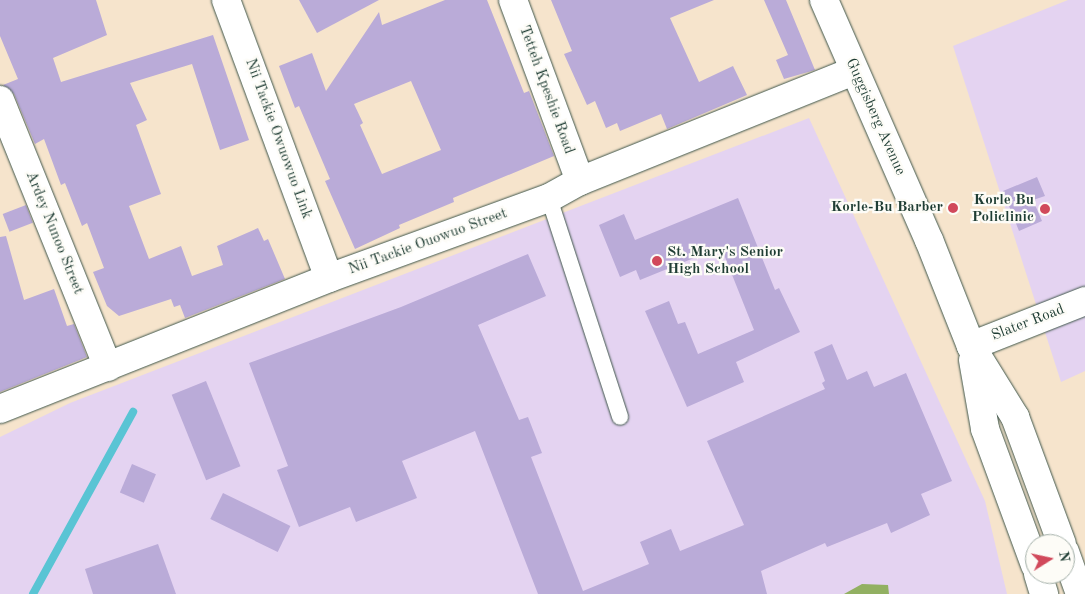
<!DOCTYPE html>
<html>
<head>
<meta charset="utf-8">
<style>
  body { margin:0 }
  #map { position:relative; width:1085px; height:594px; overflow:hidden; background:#f6e4cc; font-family:"Old Standard TT",serif }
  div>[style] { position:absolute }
  .built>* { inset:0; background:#e4d3f1 }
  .forest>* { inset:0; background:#92b062 }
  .stream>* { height:8px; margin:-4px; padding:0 4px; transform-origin:4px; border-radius:4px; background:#59c4d4 }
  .building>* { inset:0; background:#baabd8; transform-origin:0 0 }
  .roads { filter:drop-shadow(0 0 1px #3f564b) drop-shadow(0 0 1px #3f564b) }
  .lane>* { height:16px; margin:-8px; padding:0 8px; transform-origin:8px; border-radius:8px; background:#fff }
  .street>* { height:28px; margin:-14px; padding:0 14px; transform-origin:14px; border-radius:14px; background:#fff }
  .secondary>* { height:28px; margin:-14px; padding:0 14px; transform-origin:14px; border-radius:14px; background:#fff }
  .dots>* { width:14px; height:14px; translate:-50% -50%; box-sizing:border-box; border:2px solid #fdfcf7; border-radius:50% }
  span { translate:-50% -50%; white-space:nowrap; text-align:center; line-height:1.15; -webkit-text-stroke:4.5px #fdfcf7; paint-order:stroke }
  .street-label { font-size:15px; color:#1f3d34 }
  .poi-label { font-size:15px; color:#1f3d34; font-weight:700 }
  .right { translate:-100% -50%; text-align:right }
  .left { translate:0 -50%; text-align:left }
  .north { position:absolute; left:1025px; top:534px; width:50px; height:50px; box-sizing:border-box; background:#fdfcf7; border:1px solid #a4b0a9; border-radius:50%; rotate:80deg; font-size:14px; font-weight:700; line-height:20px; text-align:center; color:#1f3d34 }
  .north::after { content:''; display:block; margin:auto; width:18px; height:22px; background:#d1495b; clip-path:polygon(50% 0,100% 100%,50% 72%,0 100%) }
</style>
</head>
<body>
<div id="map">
  <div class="built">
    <div style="clip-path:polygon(1068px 0,1085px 0,1085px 371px,1061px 382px,953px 46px)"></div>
    <div style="clip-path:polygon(809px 118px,985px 501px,1007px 594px,0 594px,0 437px,70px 403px)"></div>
  </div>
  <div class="forest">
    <div style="clip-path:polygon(862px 584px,888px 585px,889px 594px,844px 594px)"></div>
  </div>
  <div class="stream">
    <div style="left:33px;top:594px;width:208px;rotate:-61.2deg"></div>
  </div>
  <div class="building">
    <div style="clip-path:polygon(0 0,96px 0,107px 35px,53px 58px,61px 82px,213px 35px,249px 140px,220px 150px,192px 64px,130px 83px,147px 120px,136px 125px,161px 194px,129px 206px,149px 259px,181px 246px,192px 276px,223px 265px,217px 246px,258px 228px,264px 241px,268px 239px,285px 279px,185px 318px,180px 305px,174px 307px,171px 299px,119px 316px,107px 306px,93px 272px,104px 268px,87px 223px,82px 226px,65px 183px,61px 185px,44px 139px,35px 144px,14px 94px,3px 85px,18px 79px,0 36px)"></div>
    <div style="clip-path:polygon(299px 0,379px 0,317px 33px)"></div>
    <div style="clip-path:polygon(evenodd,445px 0,487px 0,524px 93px,529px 91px,554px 156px,453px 198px,454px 202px,399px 225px,400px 228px,355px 249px,325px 181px,330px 179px,299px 106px,295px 108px,279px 66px,312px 53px,326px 91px,379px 12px,382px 25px,445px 0,411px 81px,441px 150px,382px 174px,360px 125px,363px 123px,354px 104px,411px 81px)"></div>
    <div style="clip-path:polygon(551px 0,714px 0,670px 18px,699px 82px,733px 66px,747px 95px,667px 129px,661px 114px,620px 131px,617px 123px,606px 128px,595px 101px,587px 105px,564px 54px,572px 51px)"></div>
    <div style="clip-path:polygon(764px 0,786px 0,815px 70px,784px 79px,776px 60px,788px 55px)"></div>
    <div style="clip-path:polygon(1037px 177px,1045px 196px,1033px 200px,1042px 221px,1019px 231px,1003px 191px)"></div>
    <div style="clip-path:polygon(738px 198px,775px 290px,779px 288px,800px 332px,736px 362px,744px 382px,687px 407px,645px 311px,669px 301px,678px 324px,685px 322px,698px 354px,754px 330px,721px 247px,640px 280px,636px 270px,620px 277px,599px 225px,624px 214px,635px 240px)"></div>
    <div style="left:26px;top:205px;width:19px;height:25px;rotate:69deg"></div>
    <div style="clip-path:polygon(6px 236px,24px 300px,54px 289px,67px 326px,74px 324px,87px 357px,0 392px,0 237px)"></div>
    <div style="clip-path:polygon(528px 254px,546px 296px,478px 325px,519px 420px,528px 417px,542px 453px,531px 457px,583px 591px,649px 564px,640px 542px,671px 529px,680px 551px,744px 525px,707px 441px,825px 389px,822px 383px,825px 381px,814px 352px,832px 344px,847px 380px,867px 371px,874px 387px,906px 373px,952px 481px,921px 494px,930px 515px,891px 533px,887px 523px,827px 547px,825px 543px,761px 571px,767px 594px,538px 594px,475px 431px,402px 461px,417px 498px,356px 522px,350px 507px,299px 527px,277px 470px,288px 466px,249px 363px,401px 307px)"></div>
    <div style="left:206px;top:381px;width:92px;height:37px;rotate:68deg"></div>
    <div style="left:132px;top:464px;width:26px;height:31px;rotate:23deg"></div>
    <div style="left:223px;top:493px;width:75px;height:29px;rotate:26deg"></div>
    <div style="clip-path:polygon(158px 544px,176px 594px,93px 594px,85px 569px)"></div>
  </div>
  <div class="roads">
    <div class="lane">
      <div style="left:549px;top:198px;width:230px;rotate:72deg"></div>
    </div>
    <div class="street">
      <div style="left:226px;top:0;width:296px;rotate:69.7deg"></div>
      <div style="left:513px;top:0;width:193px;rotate:69.7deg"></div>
      <div style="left:0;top:100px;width:288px;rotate:68deg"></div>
      <div style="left:971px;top:346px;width:123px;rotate:-21.5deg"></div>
      <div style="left:0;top:409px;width:354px;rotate:-21.7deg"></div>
      <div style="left:329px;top:278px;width:234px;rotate:-20deg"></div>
      <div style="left:549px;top:198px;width:35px;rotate:-29deg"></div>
      <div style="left:580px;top:181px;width:295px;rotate:-21.9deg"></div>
    </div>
    <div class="secondary">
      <div style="left:824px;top:0;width:262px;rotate:66.4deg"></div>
      <div style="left:929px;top:240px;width:114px;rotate:68.4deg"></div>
      <div style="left:971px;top:346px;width:84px;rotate:58.2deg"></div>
      <div style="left:1015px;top:417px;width:135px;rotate:69.7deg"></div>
      <div style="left:973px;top:360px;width:70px;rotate:80.1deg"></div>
      <div style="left:985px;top:429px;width:145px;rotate:69.8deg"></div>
      <div style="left:1065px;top:552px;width:45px;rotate:70.3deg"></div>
      <div style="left:1038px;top:574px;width:21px;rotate:73deg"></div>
    </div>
  </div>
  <div class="dots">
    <div style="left:953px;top:208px;background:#d1495b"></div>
    <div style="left:1045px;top:209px;background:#d1495b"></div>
    <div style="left:657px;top:261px;background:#d1495b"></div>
  </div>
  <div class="street-label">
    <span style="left:546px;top:90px;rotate:70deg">Tetteh Kpeshie Road</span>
    <span style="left:875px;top:117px;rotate:66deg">Guggisberg Avenue</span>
    <span style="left:278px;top:139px;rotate:70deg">Nii Tackie Owuowuo Link</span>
    <span style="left:54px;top:233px;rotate:68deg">Ardey Nunoo Street</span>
    <span style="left:428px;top:242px;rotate:-20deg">Nii Tackie Ouowuo Street</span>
    <span style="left:1028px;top:323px;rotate:-21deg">Slater Road</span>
  </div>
  <div class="poi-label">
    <span class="right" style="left:1034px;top:209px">Korle Bu<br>Policlinic</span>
    <span class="right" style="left:943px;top:208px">Korle-Bu Barber</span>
    <span class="left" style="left:667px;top:261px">St. Mary's Senior<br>High School</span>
  </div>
  <div class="north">N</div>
</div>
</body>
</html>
